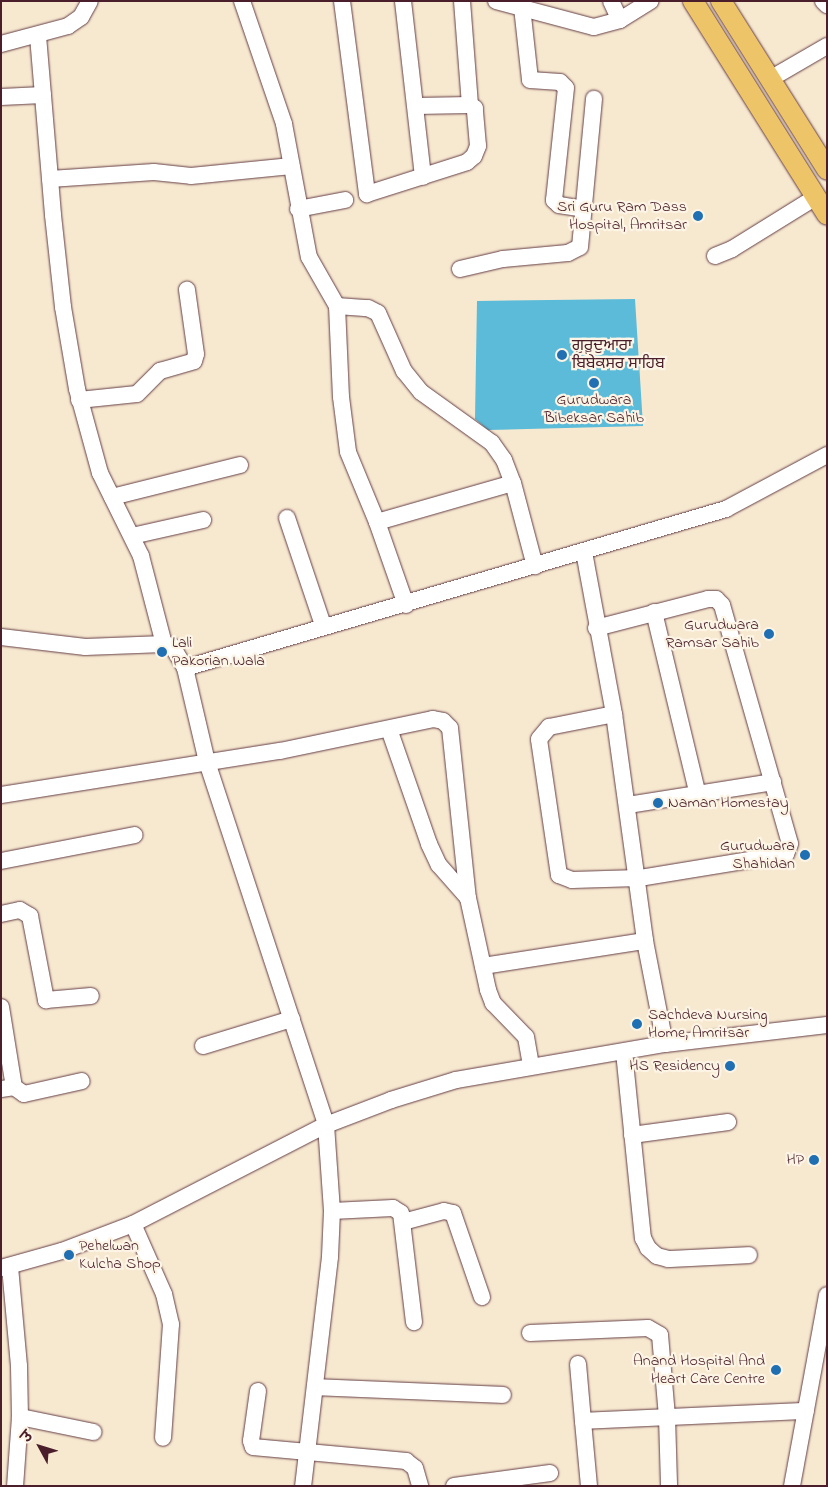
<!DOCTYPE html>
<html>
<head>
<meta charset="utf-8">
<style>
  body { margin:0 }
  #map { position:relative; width:828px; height:1487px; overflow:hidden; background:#f7e8d0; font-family:"Indie Flower","Playpen Sans Deva","Noto Sans Gurmukhi",sans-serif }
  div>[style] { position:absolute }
  .water>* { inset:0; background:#5bbbd9 }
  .roads { filter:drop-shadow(0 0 1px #643d44) drop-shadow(0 0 1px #643d44) }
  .minor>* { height:16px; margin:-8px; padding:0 8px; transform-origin:8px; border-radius:8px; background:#fff }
  .major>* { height:20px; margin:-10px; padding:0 10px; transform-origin:10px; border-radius:10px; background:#eec469 }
  .dots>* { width:14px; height:14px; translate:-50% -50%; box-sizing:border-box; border:2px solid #fcf5e5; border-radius:50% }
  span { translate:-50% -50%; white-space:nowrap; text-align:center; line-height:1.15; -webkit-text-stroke:4.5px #fcf5e5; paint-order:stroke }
  .poi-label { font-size:16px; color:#4a1f2b }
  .right { translate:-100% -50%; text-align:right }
  .left { translate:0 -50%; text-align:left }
  .frame { position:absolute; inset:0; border:2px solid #4a1f2b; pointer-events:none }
  .north { position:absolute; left:15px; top:1422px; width:50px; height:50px; -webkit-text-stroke:4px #fcf5e5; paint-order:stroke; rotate:309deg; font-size:14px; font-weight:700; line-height:20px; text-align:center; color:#4a1f2b }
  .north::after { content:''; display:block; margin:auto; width:18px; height:22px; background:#4a1f2b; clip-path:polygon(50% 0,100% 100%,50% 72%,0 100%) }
</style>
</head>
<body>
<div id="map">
  <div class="water">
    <div style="clip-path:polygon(635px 299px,643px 426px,488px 430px,475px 419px,477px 301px)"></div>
  </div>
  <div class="roads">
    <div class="minor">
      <div style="left:242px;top:1px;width:130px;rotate:71.1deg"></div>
      <div style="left:284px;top:124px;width:135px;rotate:79.4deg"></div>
      <div style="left:309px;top:257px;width:56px;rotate:60.3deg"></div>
      <div style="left:337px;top:306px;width:91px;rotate:87.5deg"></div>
      <div style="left:341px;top:397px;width:55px;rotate:82.7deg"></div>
      <div style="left:348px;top:452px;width:76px;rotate:67.5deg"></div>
      <div style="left:377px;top:522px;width:88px;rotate:70.7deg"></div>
      <div style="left:342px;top:1px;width:195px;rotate:82.6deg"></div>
      <div style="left:367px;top:194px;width:105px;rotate:-17.7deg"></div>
      <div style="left:467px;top:162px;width:9px;rotate:-41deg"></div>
      <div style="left:474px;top:156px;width:11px;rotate:-68deg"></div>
      <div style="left:478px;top:146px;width:38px;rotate:-95deg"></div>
      <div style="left:475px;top:108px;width:6px;rotate:-149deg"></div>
      <div style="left:470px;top:105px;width:54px;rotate:178.9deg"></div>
      <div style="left:403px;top:1px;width:177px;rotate:83.5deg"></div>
      <div style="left:462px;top:1px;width:104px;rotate:85.6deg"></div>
      <div style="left:496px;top:1px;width:101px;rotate:14.9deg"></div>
      <div style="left:594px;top:27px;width:27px;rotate:-15deg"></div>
      <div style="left:620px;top:20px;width:36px;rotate:-32deg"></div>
      <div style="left:611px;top:1px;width:21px;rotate:65deg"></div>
      <div style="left:823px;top:1px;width:6px;rotate:45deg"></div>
      <div style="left:522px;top:7px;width:73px;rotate:83.7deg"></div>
      <div style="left:530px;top:80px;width:30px;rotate:4deg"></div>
      <div style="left:560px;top:82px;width:8px;rotate:45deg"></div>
      <div style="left:566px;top:88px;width:113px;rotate:96.1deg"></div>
      <div style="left:554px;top:200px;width:7px;rotate:45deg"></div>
      <div style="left:559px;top:205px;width:25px;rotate:9deg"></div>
      <div style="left:38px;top:36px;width:180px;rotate:85.2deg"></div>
      <div style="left:53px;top:215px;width:93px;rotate:83.8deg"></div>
      <div style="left:63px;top:307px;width:83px;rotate:80.3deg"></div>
      <div style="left:77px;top:389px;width:87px;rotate:74.7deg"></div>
      <div style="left:100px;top:473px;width:93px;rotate:63.7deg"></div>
      <div style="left:141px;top:556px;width:91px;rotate:75.4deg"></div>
      <div style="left:1px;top:44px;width:69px;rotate:-15deg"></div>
      <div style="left:68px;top:26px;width:16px;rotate:-35deg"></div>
      <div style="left:81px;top:17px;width:18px;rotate:-61deg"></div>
      <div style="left:770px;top:79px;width:66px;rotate:-30.1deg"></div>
      <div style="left:1px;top:97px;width:42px;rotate:-2.7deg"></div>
      <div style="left:50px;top:179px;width:104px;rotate:-3.9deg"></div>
      <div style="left:154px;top:172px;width:37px;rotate:6deg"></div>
      <div style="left:191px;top:176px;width:101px;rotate:-5.7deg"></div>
      <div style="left:298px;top:209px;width:48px;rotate:-10.8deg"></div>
      <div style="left:715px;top:256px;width:18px;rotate:-22deg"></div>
      <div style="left:732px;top:249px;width:99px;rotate:-31.8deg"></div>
      <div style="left:460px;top:269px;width:44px;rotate:-13.1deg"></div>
      <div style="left:503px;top:259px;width:65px;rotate:-5.3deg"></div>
      <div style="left:568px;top:253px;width:13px;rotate:-27deg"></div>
      <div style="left:580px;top:247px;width:149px;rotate:-84.6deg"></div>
      <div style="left:337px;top:306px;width:31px;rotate:4deg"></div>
      <div style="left:368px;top:308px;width:11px;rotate:27deg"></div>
      <div style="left:378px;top:313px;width:64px;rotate:65.9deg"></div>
      <div style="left:404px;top:371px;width:27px;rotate:51deg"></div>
      <div style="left:421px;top:392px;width:87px;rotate:35.7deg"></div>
      <div style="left:492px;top:443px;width:21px;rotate:55deg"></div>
      <div style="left:504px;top:460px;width:25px;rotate:69deg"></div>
      <div style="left:513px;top:483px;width:86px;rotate:75.2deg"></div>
      <div style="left:79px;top:400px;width:58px;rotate:-5.9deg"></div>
      <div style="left:137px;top:394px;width:33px;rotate:-45deg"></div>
      <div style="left:160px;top:371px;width:35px;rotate:-16deg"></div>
      <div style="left:194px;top:361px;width:7px;rotate:-74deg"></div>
      <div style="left:196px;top:354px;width:65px;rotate:-98deg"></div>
      <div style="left:112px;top:497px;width:132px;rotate:-14deg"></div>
      <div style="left:287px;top:518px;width:113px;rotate:71.4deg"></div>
      <div style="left:377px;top:522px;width:141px;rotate:-16deg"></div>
      <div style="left:132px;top:536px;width:73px;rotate:-12.7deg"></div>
      <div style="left:584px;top:552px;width:165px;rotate:79.5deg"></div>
      <div style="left:614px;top:714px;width:229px;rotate:82.2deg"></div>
      <div style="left:645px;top:941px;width:105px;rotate:79deg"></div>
      <div style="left:654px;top:612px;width:188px;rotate:76.5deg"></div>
      <div style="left:596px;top:628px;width:116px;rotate:-14.5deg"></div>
      <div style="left:708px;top:599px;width:8px"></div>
      <div style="left:716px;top:599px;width:8px;rotate:45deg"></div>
      <div style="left:722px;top:605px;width:248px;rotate:74.1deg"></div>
      <div style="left:790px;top:844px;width:11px;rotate:112deg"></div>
      <div style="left:786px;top:854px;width:149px;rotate:170.7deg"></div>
      <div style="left:639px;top:878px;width:67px;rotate:178.3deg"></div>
      <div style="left:572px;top:880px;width:14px;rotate:-159deg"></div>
      <div style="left:559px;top:875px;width:137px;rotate:-98.4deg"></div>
      <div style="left:539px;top:739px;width:16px;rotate:-50deg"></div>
      <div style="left:549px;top:727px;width:66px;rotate:-11.3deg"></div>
      <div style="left:1px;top:637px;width:85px;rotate:6.8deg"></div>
      <div style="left:85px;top:647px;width:79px;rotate:-2.2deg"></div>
      <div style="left:164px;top:644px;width:8px;rotate:14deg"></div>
      <div style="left:172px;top:646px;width:26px;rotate:59deg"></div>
      <div style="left:185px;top:668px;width:564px;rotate:-16.38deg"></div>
      <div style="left:726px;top:509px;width:115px;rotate:-28.1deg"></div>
      <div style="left:185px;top:668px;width:97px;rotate:76.8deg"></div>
      <div style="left:207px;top:762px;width:382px;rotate:71.8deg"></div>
      <div style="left:326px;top:1125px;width:86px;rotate:86deg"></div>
      <div style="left:332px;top:1211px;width:46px;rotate:92.5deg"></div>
      <div style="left:330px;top:1257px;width:231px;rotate:96.7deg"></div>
      <div style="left:389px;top:729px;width:122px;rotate:70.8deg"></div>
      <div style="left:429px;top:844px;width:23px;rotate:65deg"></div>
      <div style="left:439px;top:865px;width:44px;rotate:48.7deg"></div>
      <div style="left:1px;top:795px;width:282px;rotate:-9deg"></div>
      <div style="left:280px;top:751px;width:156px;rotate:-11.8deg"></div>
      <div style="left:433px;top:719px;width:10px;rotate:11deg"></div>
      <div style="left:443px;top:721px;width:10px;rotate:45deg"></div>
      <div style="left:450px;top:728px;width:171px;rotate:84deg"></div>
      <div style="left:468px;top:898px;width:94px;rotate:77.7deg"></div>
      <div style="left:488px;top:990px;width:14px;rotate:69deg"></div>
      <div style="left:493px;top:1003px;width:47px;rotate:45.9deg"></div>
      <div style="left:526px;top:1037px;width:28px;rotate:80deg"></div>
      <div style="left:628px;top:805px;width:147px;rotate:-9deg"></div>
      <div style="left:1px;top:861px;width:136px;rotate:-11deg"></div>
      <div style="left:1px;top:914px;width:19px;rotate:-12deg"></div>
      <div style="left:20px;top:910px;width:12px;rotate:31deg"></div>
      <div style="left:30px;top:916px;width:86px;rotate:79.2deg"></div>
      <div style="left:46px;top:1000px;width:45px;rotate:-5.1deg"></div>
      <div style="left:483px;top:966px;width:164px;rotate:-8.8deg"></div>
      <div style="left:1px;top:1007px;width:81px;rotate:80.8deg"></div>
      <div style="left:14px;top:1087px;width:13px;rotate:171deg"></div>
      <div style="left:203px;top:1046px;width:93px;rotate:-16.9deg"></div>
      <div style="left:624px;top:1052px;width:187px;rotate:84.2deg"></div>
      <div style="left:643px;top:1238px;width:11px;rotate:63deg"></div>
      <div style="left:648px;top:1248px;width:12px;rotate:42deg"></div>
      <div style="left:657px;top:1256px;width:11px;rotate:15deg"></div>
      <div style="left:668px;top:1259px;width:81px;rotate:-2.8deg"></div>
      <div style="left:14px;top:1087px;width:12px;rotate:35deg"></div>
      <div style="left:24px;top:1094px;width:59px;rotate:-12.6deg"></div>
      <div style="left:632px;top:1135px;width:97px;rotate:-7.7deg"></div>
      <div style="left:332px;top:1211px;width:61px;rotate:-2.8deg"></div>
      <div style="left:393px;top:1208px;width:9px;rotate:32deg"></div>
      <div style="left:401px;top:1213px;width:110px;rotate:83.2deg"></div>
      <div style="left:403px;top:1222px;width:42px;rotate:-15deg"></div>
      <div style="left:444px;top:1211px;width:9px;rotate:13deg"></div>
      <div style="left:453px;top:1213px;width:89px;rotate:71deg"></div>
      <div style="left:133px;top:1224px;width:77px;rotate:66.1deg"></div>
      <div style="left:164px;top:1294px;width:31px;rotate:77deg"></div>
      <div style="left:171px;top:1324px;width:114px;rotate:94deg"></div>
      <div style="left:10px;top:1267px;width:99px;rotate:84.8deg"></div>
      <div style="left:19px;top:1366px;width:51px;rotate:88.9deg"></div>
      <div style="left:20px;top:1417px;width:69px;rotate:94.1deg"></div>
      <div style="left:1px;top:1268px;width:63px;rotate:-15.6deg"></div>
      <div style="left:62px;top:1251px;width:76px;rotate:-20.8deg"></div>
      <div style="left:133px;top:1224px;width:217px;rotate:-27.2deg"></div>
      <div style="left:326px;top:1125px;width:70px;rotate:-21deg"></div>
      <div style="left:391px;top:1100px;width:68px;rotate:-17.1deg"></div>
      <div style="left:456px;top:1080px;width:212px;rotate:-9.8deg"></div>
      <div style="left:665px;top:1044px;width:163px;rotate:-6.7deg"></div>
      <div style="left:530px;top:1333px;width:118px;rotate:-2.4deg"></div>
      <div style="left:648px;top:1328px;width:14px;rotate:30deg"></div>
      <div style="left:660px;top:1335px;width:82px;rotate:85.1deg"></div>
      <div style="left:667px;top:1417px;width:69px;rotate:88.3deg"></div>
      <div style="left:578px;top:1364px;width:57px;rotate:85deg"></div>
      <div style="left:315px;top:1387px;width:188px;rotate:2.4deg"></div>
      <div style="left:258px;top:1391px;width:50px;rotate:98deg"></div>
      <div style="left:251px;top:1441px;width:6px;rotate:72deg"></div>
      <div style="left:253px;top:1447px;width:154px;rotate:5.2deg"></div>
      <div style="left:406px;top:1461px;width:11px;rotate:38deg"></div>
      <div style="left:415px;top:1468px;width:19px;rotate:74deg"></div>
      <div style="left:20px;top:1417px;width:75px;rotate:11.6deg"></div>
      <div style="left:454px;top:1486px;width:97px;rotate:-7.7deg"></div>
      <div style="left:589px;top:1486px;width:65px;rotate:-95.3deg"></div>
      <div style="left:583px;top:1421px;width:223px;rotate:-2.6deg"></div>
      <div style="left:792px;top:1486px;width:194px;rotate:-79.6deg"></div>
    </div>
    <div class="major">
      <div style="left:693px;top:1px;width:252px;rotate:57.9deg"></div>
      <div style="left:721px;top:1px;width:199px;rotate:57.8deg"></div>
    </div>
  </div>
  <div class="dots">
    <div style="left:698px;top:216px;background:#1f6fb2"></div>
    <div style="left:562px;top:355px;background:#1f6fb2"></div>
    <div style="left:594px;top:383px;background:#1f6fb2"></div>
    <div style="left:769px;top:634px;background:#1f6fb2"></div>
    <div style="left:162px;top:652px;background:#1f6fb2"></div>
    <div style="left:658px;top:803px;background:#1f6fb2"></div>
    <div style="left:805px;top:855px;background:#1f6fb2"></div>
    <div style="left:637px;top:1024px;background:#1f6fb2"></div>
    <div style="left:730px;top:1066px;background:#1f6fb2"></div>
    <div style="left:814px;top:1160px;background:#1f6fb2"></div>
    <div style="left:69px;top:1255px;background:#1f6fb2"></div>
    <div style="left:776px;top:1370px;background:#1f6fb2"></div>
  </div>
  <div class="poi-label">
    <span class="right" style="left:687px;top:216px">Sri Guru Ram Dass<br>Hospital, Amritsar</span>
    <span class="left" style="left:572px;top:355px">ਗੁਰੂਦੁਆਰਾ<br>ਬਿਬੇਕਸਰ ਸਾਹਿਬ</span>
    <span style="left:594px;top:409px">Gurudwara<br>Bibeksar Sahib</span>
    <span class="right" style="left:759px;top:634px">Gurudwara<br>Ramsar Sahib</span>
    <span class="left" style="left:172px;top:652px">Lali<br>Pakorian Wala</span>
    <span class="left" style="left:668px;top:803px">Naman Homestay</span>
    <span class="right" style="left:795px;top:855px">Gurudwara<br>Shahidan</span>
    <span class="left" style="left:648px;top:1024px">Sachdeva Nursing<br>Home, Amritsar</span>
    <span class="right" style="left:720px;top:1066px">HS Residency</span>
    <span class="right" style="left:804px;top:1160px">HP</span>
    <span class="left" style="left:79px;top:1255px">Pehelwan<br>Kulcha Shop</span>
    <span class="right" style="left:765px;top:1370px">Anand Hospital And<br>Heart Care Centre</span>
  </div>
  <div class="frame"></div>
  <div class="north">उ</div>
</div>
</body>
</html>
